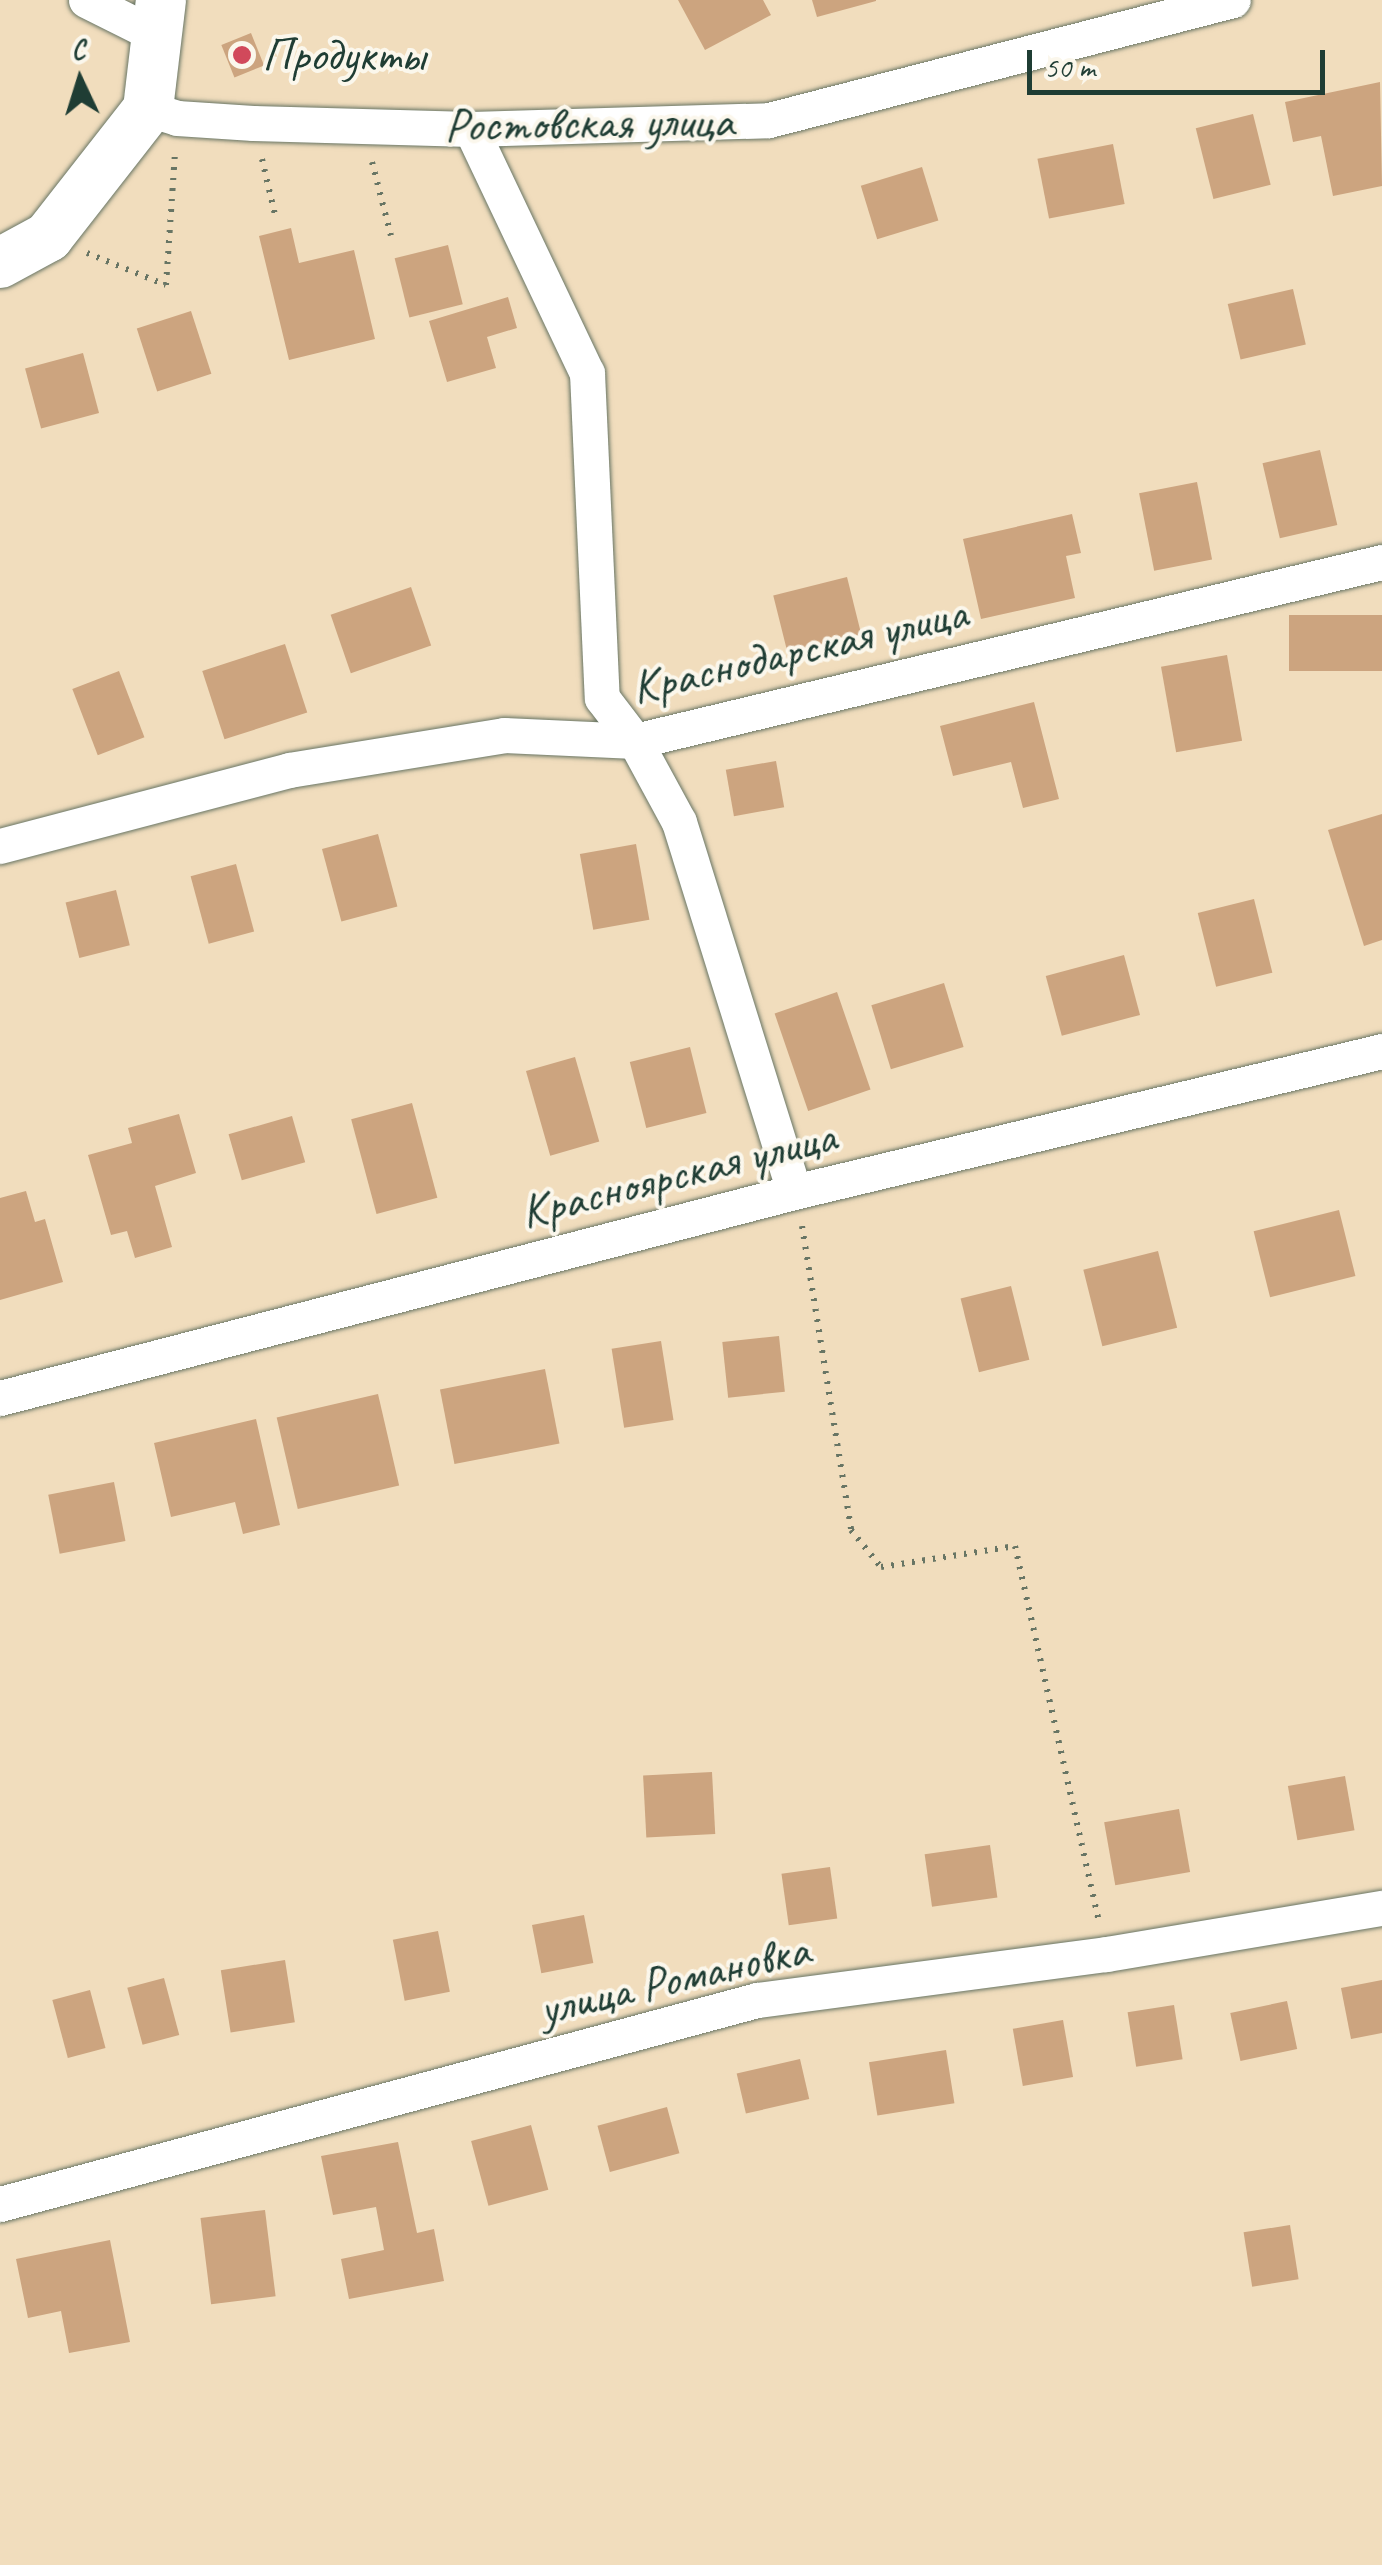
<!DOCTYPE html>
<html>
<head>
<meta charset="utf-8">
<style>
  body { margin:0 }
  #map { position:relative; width:1382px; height:2565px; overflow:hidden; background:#f1ddbd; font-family:Caveat,sans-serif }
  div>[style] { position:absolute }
  .building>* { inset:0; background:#cca47f; transform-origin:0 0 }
  .path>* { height:6px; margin-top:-3px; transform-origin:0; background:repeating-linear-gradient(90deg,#687564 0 2.5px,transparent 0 10.5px) }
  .roads { filter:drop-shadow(0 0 2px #687564) drop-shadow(0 0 2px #687564) }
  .street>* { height:35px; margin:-17.5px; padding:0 17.5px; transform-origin:17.5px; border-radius:17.5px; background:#fff }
  .secondary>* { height:50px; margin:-25px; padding:0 25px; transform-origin:25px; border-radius:25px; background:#fff }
  .dots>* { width:28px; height:28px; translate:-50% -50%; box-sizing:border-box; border:5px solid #fbf7ec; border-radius:50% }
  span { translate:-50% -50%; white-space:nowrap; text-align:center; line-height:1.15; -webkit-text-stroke:8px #fbf7ec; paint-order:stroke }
  .poi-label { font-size:48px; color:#1f3d34 }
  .left { translate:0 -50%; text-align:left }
  .street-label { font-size:48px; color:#1f3d34 }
  .north { position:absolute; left:30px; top:30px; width:100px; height:100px; -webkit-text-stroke:8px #fbf7ec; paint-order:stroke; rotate:356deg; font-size:28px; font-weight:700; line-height:40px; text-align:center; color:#1f3d34 }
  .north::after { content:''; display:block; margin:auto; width:35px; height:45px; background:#1f3d34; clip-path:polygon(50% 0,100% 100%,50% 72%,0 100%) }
  .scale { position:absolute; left:1027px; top:50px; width:298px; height:45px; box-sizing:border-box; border:5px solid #1f3d34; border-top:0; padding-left:12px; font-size:30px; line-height:35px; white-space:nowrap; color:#1f3d34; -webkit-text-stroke:8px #fbf7ec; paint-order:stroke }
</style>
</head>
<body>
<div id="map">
  <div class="building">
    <div style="clip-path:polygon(678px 0,763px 0,771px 15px,705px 50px)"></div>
    <div style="clip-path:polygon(812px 0,876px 0,876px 1px,817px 17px)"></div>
    <div style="left:251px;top:33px;width:35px;height:32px;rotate:68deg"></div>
    <div style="clip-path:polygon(1380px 82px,1382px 186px,1333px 196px,1321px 136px,1293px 142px,1285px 102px)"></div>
    <div style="left:1253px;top:114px;width:73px;height:59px;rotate:76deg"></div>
    <div style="left:1113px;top:144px;width:61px;height:77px;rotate:79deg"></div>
    <div style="left:922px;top:167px;width:56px;height:64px;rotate:73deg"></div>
    <div style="clip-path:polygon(291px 228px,299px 263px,354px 250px,375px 339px,289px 360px,259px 236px)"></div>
    <div style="left:448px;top:245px;width:61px;height:55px;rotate:76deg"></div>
    <div style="left:1293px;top:289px;width:57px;height:67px;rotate:77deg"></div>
    <div style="clip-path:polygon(508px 297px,517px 328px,487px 337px,496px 368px,447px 382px,429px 321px)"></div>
    <div style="left:191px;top:311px;width:66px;height:57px;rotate:72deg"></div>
    <div style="left:83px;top:353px;width:62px;height:60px;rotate:75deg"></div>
    <div style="left:1320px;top:450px;width:77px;height:59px;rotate:77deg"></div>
    <div style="left:1197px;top:482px;width:79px;height:59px;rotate:79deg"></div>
    <div style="clip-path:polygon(1072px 514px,1081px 553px,1066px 556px,1075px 598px,981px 619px,963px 539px)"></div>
    <div style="left:847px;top:577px;width:62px;height:76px;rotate:76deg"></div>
    <div style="left:411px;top:587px;width:62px;height:85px;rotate:71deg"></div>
    <div style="left:1382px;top:615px;width:56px;height:93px;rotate:90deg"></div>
    <div style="left:285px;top:644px;width:72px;height:87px;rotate:72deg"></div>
    <div style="left:1227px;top:655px;width:87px;height:67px;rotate:80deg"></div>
    <div style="left:119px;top:671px;width:71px;height:50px;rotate:69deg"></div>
    <div style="clip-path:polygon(1034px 702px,1059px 799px,1023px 808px,1011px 762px,953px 776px,940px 726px)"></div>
    <div style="left:776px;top:761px;width:47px;height:51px;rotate:80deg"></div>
    <div style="clip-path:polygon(1382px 814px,1382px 940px,1364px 946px,1328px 830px)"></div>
    <div style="left:378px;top:834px;width:75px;height:58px;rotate:75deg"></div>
    <div style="left:636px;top:844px;width:77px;height:57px;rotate:80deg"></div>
    <div style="left:236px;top:864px;width:70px;height:47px;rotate:75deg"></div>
    <div style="left:116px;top:890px;width:57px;height:52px;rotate:76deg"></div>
    <div style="left:1254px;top:899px;width:76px;height:58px;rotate:76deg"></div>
    <div style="left:1124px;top:955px;width:62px;height:81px;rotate:75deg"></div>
    <div style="left:944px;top:983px;width:67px;height:76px;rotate:73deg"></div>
    <div style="left:837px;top:992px;width:103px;height:66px;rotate:71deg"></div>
    <div style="left:690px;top:1047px;width:68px;height:62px;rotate:76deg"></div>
    <div style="left:575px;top:1057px;width:88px;height:51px;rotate:74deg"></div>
    <div style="left:412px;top:1103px;width:98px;height:63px;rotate:75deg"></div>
    <div style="clip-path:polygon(179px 1114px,196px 1173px,155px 1186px,172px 1247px,135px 1258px,127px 1231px,111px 1235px,88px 1155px,132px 1143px,128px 1128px)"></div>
    <div style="left:292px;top:1116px;width:48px;height:66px;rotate:74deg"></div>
    <div style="clip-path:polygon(26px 1191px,35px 1222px,45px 1219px,63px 1282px,0 1300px,0 1198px)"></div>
    <div style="left:1339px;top:1210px;width:68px;height:88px;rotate:76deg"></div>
    <div style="left:1158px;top:1251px;width:79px;height:77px;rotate:76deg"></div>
    <div style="left:1011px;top:1286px;width:76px;height:52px;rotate:76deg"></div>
    <div style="left:779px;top:1336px;width:56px;height:57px;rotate:84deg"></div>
    <div style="left:661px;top:1341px;width:80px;height:50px;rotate:81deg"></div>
    <div style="left:545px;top:1369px;width:76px;height:107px;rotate:79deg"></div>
    <div style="left:378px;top:1394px;width:94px;height:104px;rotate:77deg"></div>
    <div style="clip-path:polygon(256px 1419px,280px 1525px,243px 1534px,235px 1502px,171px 1517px,154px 1443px)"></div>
    <div style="left:114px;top:1482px;width:60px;height:67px;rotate:79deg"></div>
    <div style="left:712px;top:1772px;width:62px;height:69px;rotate:87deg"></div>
    <div style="left:1345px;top:1776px;width:55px;height:58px;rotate:80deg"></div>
    <div style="left:1179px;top:1809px;width:64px;height:76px;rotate:80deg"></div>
    <div style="left:990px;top:1845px;width:53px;height:66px;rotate:82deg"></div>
    <div style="left:830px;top:1867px;width:52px;height:49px;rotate:82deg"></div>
    <div style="left:584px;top:1915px;width:49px;height:53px;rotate:79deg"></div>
    <div style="left:438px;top:1931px;width:62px;height:46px;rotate:79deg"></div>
    <div style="left:285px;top:1960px;width:63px;height:65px;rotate:81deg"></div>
    <div style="left:164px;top:1978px;width:59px;height:38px;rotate:75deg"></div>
    <div style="clip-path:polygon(1382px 1980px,1382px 2033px,1351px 2039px,1341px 1988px)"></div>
    <div style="left:90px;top:1990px;width:60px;height:39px;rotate:75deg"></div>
    <div style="left:1287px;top:2001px;width:49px;height:58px;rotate:78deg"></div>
    <div style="left:1174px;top:2005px;width:55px;height:47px;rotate:81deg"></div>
    <div style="left:1063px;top:2020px;width:58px;height:51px;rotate:80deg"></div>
    <div style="left:946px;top:2050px;width:54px;height:78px;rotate:81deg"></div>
    <div style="left:800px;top:2059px;width:41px;height:65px;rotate:77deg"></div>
    <div style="left:667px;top:2107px;width:48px;height:72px;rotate:75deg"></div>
    <div style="left:531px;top:2125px;width:67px;height:62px;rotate:75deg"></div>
    <div style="clip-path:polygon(398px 2142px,417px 2233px,434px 2229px,444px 2281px,349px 2299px,341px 2259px,384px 2250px,376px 2207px,333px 2215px,321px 2156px)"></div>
    <div style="left:265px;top:2210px;width:87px;height:65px;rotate:83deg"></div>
    <div style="left:1290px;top:2225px;width:55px;height:47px;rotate:81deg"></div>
    <div style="clip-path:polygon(110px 2240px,130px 2342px,69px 2353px,61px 2311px,28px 2318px,16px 2259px)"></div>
  </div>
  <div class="path">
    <div style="left:262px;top:159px;width:62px;rotate:76.9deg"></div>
    <div style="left:372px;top:162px;width:76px;rotate:75.6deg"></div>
    <div style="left:87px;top:253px;width:85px;rotate:22.1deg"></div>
    <div style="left:166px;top:285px;width:132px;rotate:-86.1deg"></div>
    <div style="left:802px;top:1226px;width:308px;rotate:80.8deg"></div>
    <div style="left:851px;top:1530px;width:48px;rotate:51deg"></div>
    <div style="left:881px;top:1567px;width:136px;rotate:-8.9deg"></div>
    <div style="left:1015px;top:1546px;width:381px;rotate:77.4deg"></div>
  </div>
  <div class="roads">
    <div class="street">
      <div style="left:86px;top:0;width:80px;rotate:26.6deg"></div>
      <div style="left:148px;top:109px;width:30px;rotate:17deg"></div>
      <div style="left:177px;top:118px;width:76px;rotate:3.8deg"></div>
      <div style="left:253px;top:123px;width:218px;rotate:1.6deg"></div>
      <div style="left:471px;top:129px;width:298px;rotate:-1.7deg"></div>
      <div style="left:769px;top:120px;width:479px;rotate:-14.5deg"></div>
      <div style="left:471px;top:129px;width:270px;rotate:64.6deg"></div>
      <div style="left:587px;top:373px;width:325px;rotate:87.4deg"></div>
      <div style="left:602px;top:698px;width:54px;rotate:52.5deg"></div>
      <div style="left:635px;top:741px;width:92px;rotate:61.5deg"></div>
      <div style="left:679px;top:822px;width:387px;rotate:72.7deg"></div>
      <div style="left:0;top:846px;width:299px;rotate:-14.7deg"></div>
      <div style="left:289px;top:770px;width:218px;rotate:-9.2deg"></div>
      <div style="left:504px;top:735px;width:131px;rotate:2.6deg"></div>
      <div style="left:635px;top:741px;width:768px;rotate:-13.48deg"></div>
      <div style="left:0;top:1398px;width:820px;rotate:-14.54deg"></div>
      <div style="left:794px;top:1192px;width:605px;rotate:-13.48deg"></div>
      <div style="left:0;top:2204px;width:784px;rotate:-15.08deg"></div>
      <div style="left:757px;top:2000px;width:352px;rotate:-7.5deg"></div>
      <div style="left:1106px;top:1954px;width:280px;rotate:-9.5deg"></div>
    </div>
    <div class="secondary">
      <div style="left:0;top:263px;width:55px;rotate:-28.4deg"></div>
      <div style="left:48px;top:237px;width:162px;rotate:-52deg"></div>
      <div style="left:148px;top:109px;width:110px;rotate:-83.2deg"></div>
    </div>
  </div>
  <div class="dots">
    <div style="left:242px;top:55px;background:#d1495b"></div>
  </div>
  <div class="poi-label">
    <span class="left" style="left:262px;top:55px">Продукты</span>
  </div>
  <div class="street-label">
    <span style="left:589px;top:123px;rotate:-1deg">Ростовская улица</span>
    <span style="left:799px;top:650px;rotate:-13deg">Краснодарская улица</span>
    <span style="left:678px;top:1174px;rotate:-14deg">Красноярская улица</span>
    <span style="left:674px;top:1979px;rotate:-13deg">улица Романовка</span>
  </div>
  <div class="north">С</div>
  <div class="scale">50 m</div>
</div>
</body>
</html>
